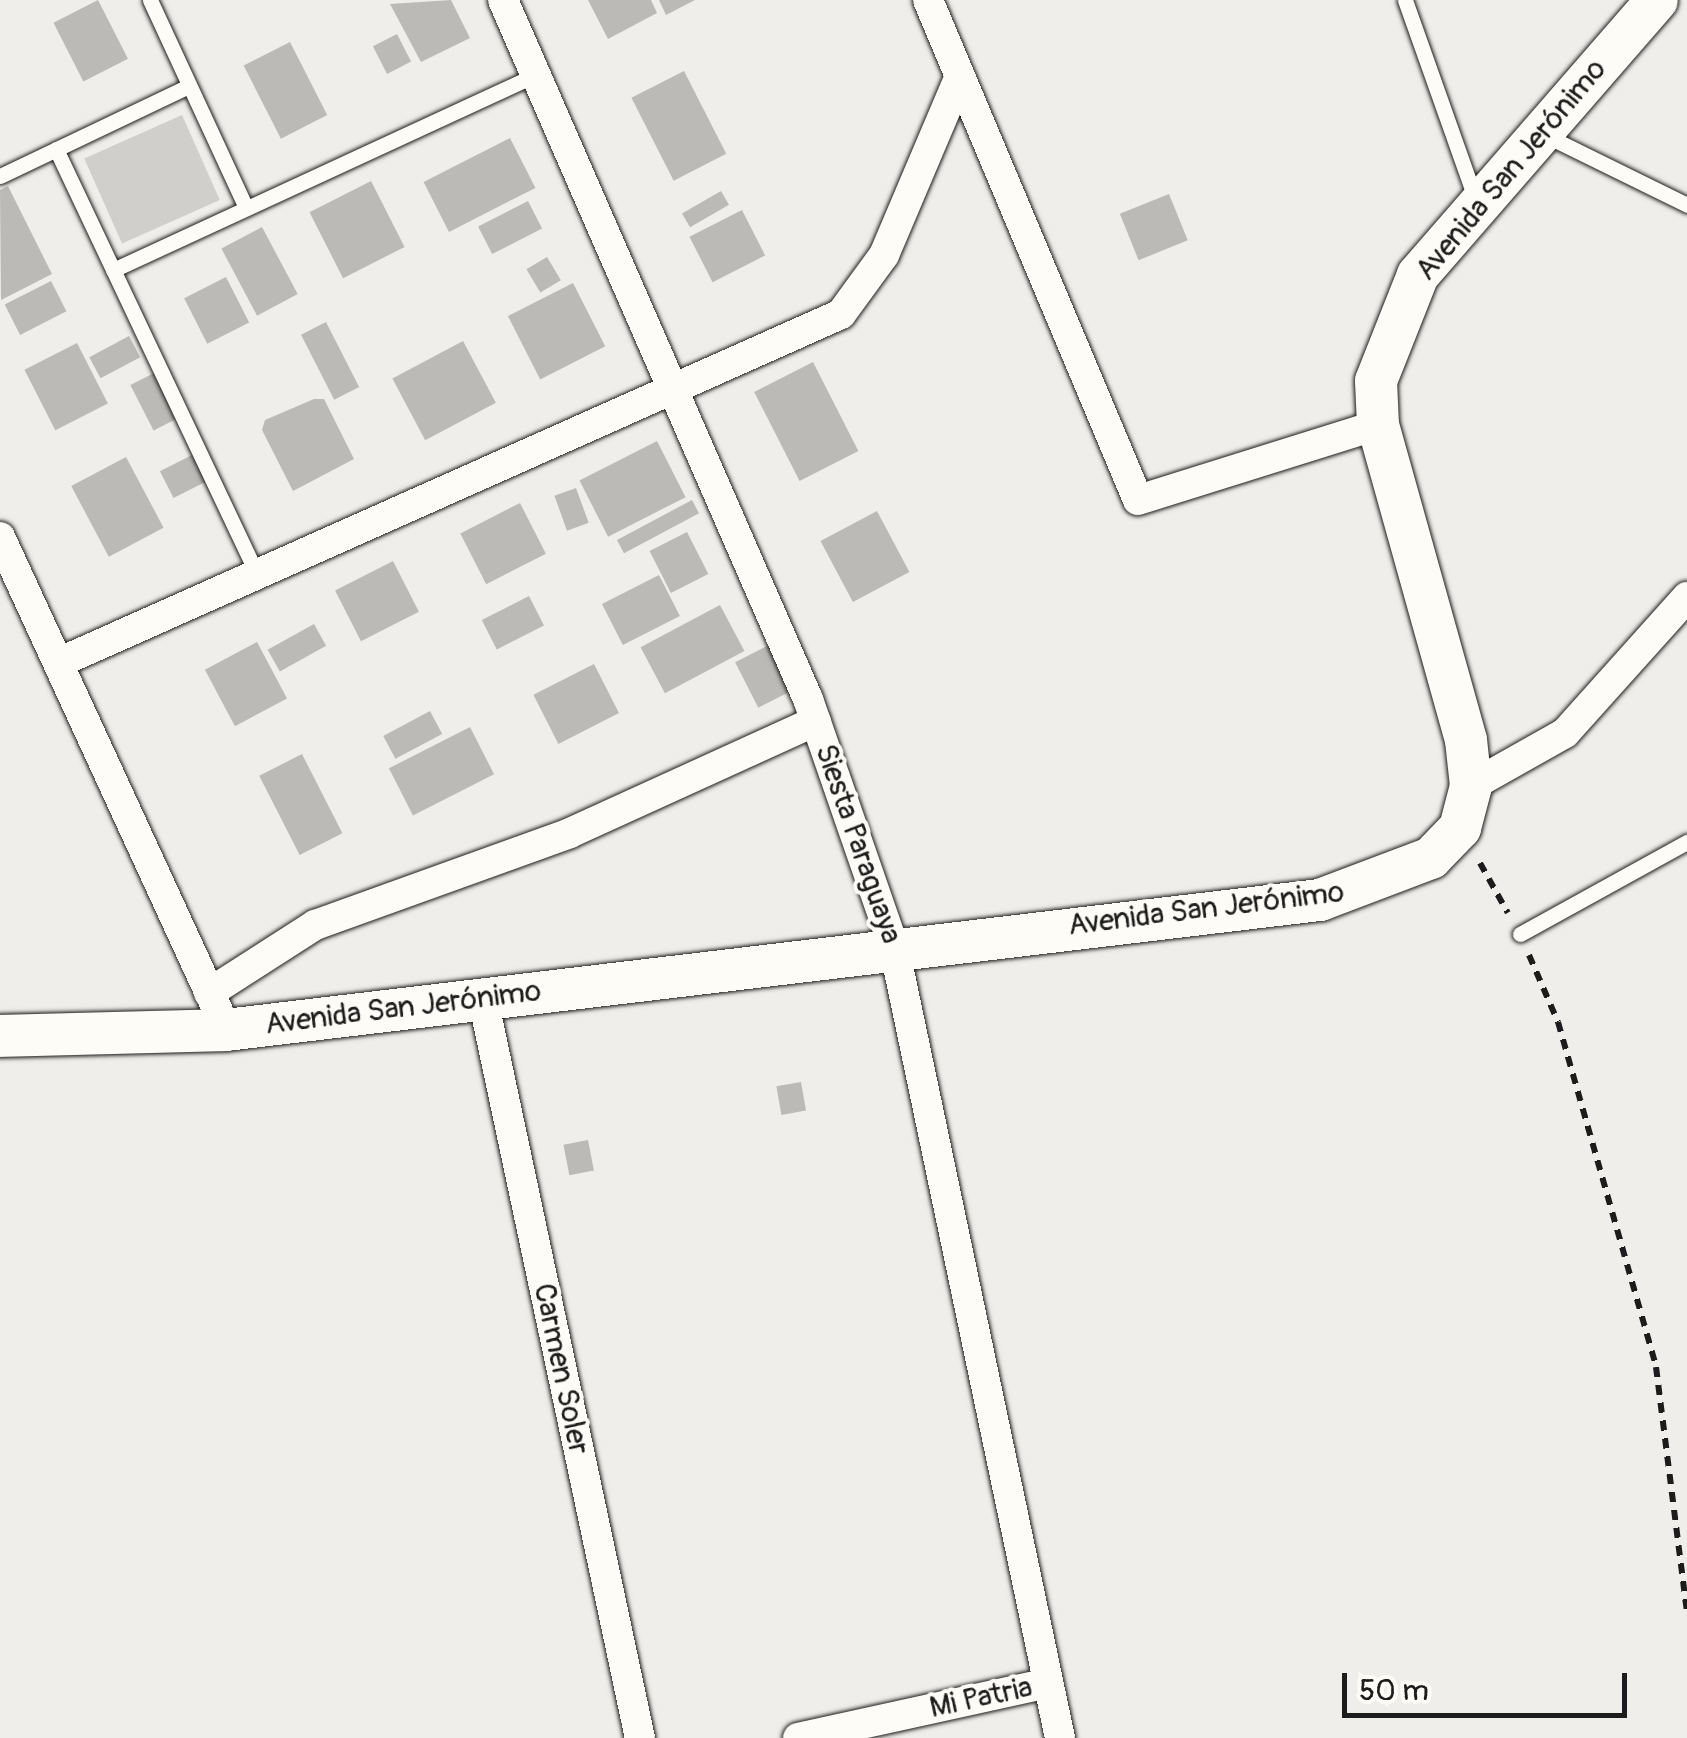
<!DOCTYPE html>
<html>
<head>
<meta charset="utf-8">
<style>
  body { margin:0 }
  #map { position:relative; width:1687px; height:1738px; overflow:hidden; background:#f0eeea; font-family:Pangolin,sans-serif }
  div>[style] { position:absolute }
  .green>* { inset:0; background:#d0cfcc; transform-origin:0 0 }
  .building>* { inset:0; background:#bbbab6; transform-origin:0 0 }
  .path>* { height:6px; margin-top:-3px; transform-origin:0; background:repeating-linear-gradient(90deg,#1c1c1c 0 10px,transparent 0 18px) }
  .roads { filter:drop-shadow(0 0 2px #1c1c1c) drop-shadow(0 0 2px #1c1c1c) }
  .lane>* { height:15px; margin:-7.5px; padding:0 7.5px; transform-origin:7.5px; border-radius:7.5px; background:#fdfcf7 }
  .street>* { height:30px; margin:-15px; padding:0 15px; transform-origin:15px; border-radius:15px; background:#fdfcf7 }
  .secondary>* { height:42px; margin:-21px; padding:0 21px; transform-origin:21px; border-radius:21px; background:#fdfcf7 }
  span { translate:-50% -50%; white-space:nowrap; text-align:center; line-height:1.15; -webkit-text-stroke:8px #fdfcf7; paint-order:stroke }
  .street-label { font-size:30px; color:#1c1c1c }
  .scale { position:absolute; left:1342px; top:1673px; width:285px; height:45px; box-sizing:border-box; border:5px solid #1c1c1c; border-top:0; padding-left:12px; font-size:30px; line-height:35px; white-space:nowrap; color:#1c1c1c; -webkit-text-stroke:8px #fdfcf7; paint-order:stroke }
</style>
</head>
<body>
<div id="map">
  <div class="green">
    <div style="left:182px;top:115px;width:93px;height:107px;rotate:66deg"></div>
  </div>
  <div class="building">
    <div style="left:98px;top:0;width:66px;height:50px;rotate:63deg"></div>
    <div style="clip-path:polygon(451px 0,470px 38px,421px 62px,390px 4px)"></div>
    <div style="clip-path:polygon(588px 0,651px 0,657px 13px,608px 39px)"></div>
    <div style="clip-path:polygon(659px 0,695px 0,666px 15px)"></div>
    <div style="left:397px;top:34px;width:31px;height:27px;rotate:63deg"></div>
    <div style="left:290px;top:42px;width:82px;height:52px;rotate:63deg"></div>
    <div style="left:684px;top:71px;width:93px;height:59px;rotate:63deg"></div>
    <div style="left:510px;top:138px;width:56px;height:97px;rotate:63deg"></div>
    <div style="left:371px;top:181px;width:74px;height:69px;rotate:63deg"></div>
    <div style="clip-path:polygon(8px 186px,52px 274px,1px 300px,0 190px)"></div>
    <div style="left:721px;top:191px;width:16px;height:45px;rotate:60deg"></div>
    <div style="left:1169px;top:194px;width:50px;height:53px;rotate:68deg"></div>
    <div style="left:528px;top:201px;width:31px;height:56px;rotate:63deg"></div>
    <div style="left:742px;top:210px;width:51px;height:59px;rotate:63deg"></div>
    <div style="left:262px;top:227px;width:76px;height:46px;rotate:62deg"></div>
    <div style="left:547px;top:257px;width:27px;height:24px;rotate:59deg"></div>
    <div style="left:226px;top:277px;width:51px;height:47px;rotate:63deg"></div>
    <div style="left:51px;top:281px;width:34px;height:52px;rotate:63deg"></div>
    <div style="left:573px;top:283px;width:71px;height:73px;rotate:63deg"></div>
    <div style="left:326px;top:322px;width:73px;height:28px;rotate:63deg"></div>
    <div style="left:129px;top:336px;width:24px;height:45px;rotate:62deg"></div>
    <div style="left:463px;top:341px;width:70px;height:80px;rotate:62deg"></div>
    <div style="left:77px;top:343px;width:68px;height:59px;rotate:63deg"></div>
    <div style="left:813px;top:362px;width:100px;height:66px;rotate:63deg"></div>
    <div style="left:158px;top:371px;width:51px;height:31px;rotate:63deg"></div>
    <div style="clip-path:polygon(314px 399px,324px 399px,354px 459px,293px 491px,262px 430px,265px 420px)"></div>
    <div style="left:657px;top:441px;width:63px;height:87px;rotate:63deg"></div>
    <div style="left:192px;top:455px;width:30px;height:36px;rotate:63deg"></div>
    <div style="left:126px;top:457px;width:80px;height:62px;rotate:62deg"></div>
    <div style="left:576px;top:488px;width:37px;height:23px;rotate:70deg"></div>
    <div style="left:692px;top:500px;width:15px;height:85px;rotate:62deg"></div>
    <div style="left:520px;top:503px;width:57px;height:67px;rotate:63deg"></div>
    <div style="left:877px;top:511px;width:69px;height:64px;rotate:62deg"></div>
    <div style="left:687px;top:532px;width:47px;height:42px;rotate:63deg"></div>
    <div style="left:393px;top:561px;width:57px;height:65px;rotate:63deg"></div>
    <div style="left:659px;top:575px;width:46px;height:64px;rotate:63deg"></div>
    <div style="left:529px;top:596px;width:33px;height:53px;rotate:63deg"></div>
    <div style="left:720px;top:605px;width:52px;height:90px;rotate:62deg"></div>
    <div style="left:314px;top:624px;width:25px;height:53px;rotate:61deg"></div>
    <div style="left:257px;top:642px;width:64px;height:59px;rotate:62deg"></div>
    <div style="left:769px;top:645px;width:51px;height:38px;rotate:63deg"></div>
    <div style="left:594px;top:664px;width:55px;height:68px;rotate:63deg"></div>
    <div style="left:430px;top:711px;width:26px;height:53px;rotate:62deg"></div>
    <div style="left:470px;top:727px;width:53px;height:91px;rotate:63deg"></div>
    <div style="left:302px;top:754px;width:89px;height:48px;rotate:63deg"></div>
    <div style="left:801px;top:1082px;width:29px;height:25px;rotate:80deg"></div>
    <div style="left:588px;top:1140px;width:31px;height:25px;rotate:79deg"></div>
  </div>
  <div class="path">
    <div style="left:1480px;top:863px;width:57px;rotate:60.8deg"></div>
    <div style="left:1529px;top:955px;width:73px;rotate:66.6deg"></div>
    <div style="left:1558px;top:1022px;width:359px;rotate:74.1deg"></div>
    <div style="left:1656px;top:1367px;width:247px;rotate:82.8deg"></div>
  </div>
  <div class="roads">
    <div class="lane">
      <div style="left:150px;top:0;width:229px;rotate:65.2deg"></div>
      <div style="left:1405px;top:0;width:212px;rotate:70.5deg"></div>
      <div style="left:1543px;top:134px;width:161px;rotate:26.2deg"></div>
      <div style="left:56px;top:149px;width:470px;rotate:64.7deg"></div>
      <div style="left:0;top:176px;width:209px;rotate:-25.5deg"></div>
      <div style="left:113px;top:270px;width:465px;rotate:-24.8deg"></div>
      <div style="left:1520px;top:934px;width:191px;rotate:-28.9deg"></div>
    </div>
    <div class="street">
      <div style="left:503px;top:0;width:763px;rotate:66.43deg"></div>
      <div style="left:808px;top:699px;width:262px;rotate:70.9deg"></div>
      <div style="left:894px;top:947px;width:808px;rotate:78.15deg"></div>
      <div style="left:928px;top:0;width:542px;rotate:67.22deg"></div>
      <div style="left:1138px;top:500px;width:251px;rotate:-17.4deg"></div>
      <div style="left:0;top:537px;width:522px;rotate:65.3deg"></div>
      <div style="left:58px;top:663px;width:857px;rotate:-24.02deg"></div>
      <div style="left:841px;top:314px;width:73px;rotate:-53.9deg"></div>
      <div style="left:884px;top:255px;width:194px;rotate:-67deg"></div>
      <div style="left:1471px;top:786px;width:108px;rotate:-29.4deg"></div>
      <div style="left:1565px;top:733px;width:183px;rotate:-48.1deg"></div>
      <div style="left:209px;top:993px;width:126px;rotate:-32.7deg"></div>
      <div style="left:315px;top:925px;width:271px;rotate:-19.8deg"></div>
      <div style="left:570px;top:833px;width:270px;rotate:-24.5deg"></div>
      <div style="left:483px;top:999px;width:755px;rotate:78.01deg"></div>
      <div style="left:798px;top:1738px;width:256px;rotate:-12.4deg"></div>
    </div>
    <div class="secondary">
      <div style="left:0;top:1036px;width:226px;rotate:-1.5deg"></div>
      <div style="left:226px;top:1030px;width:1102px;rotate:-6.78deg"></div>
      <div style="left:1320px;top:900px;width:119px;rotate:-20.7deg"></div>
      <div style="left:1431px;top:858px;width:42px;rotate:-46deg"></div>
      <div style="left:1460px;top:828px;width:43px;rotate:-75.3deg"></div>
      <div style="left:1471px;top:786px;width:46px;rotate:-96.2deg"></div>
      <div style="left:1466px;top:740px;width:327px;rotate:-105.6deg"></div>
      <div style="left:1378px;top:425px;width:44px;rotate:-92.6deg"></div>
      <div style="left:1376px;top:381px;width:114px;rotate:-68.4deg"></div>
      <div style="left:1418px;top:275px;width:364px;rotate:-49deg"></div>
    </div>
  </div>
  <div class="street-label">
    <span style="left:1511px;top:170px;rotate:-50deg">Avenida San Jerónimo</span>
    <span style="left:858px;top:844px;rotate:71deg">Siesta Paraguaya</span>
    <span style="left:1206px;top:909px;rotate:-7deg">Avenida San Jerónimo</span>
    <span style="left:403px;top:1008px;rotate:-7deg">Avenida San Jerónimo</span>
    <span style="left:561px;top:1369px;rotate:78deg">Carmen Soler</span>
    <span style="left:981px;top:1698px;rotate:-12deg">Mi Patria</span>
  </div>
  <div class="scale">50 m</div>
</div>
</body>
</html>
